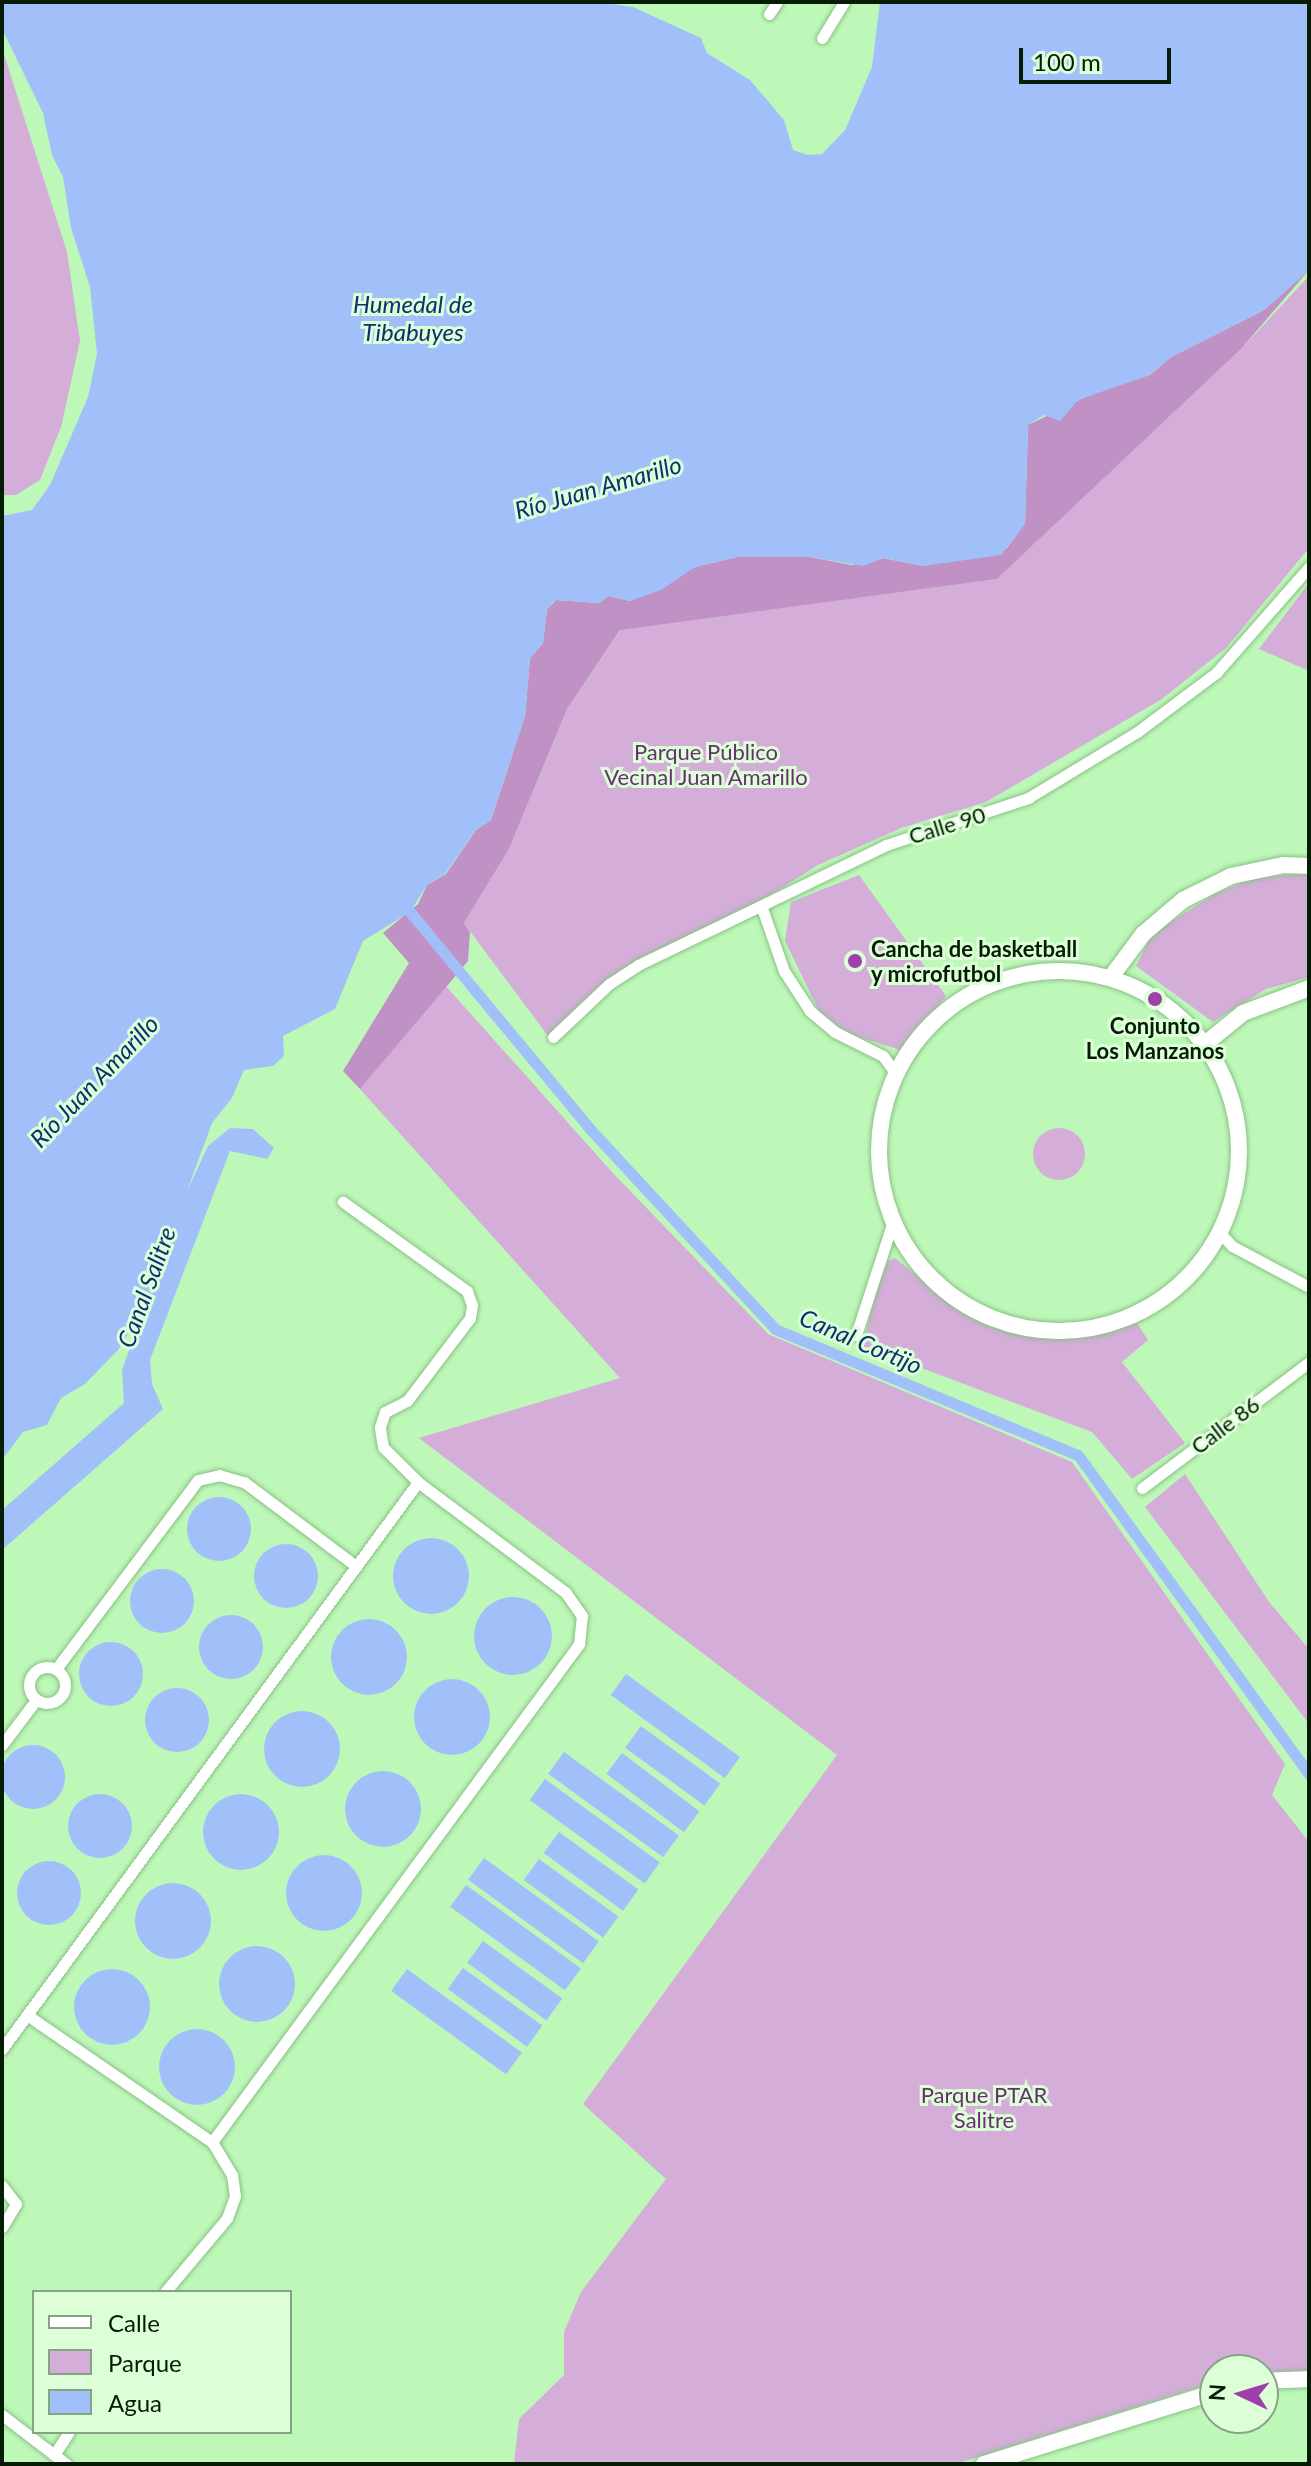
<!DOCTYPE html>
<html>
<head>
<meta charset="utf-8">
<style>
  body { margin:0 }
  #map { position:relative; width:1311px; height:2466px; overflow:hidden; background:#bef8b9; font-family:Lato,sans-serif }
  div>[style] { position:absolute }
  .green>* { inset:0; background:#d4add9 }
  .round { border-radius:50% }
  .forest>* { inset:0; background:#bf91c5 }
  .water>* { inset:0; background:#a1c0fa; transform-origin:0 0 }
  .canal>* { height:11px; margin:-5.5px; padding:0 5.5px; transform-origin:5.5px; border-radius:5.5px; background:#a1c0fa }
  .roads { filter:drop-shadow(0 0 2px #89c184) drop-shadow(0 0 2px #89c184) }
  .street>* { height:11px; margin:-5.5px; padding:0 5.5px; transform-origin:5.5px; border-radius:5.5px; background:#fff }
  .street>.ring { margin:-5.5px; padding:0; box-sizing:content-box; background:none; border:11px solid #fff; border-radius:50% }
  .secondary>* { height:16px; margin:-8px; padding:0 8px; transform-origin:8px; border-radius:8px; background:#fff }
  .secondary>.ring { margin:-8px; padding:0; box-sizing:content-box; background:none; border:16px solid #fff; border-radius:50% }
  .dots>* { width:22px; height:22px; translate:-50% -50%; box-sizing:border-box; border:4px solid #dcffd8; border-radius:50% }
  span { translate:-50% -50%; white-space:nowrap; text-align:center; line-height:1.15; -webkit-text-stroke:6px #dcffd8; paint-order:stroke }
  .park-label { font-size:22px; color:#693070 }
  .street-label { font-size:22px; color:#061c05 }
  .poi-label { font-size:22px; color:#061c05; font-weight:700 }
  .left { translate:0 -50%; text-align:left }
  .water-label { font-size:24px; color:#0f2f70; font-style:italic }
  .frame { position:absolute; inset:0; border:4px solid #061c05; pointer-events:none }
  .legend { position:absolute; left:32px; top:2290px; width:260px; height:144px; box-sizing:border-box; background:#dcffd8; border:2px solid #86a484; margin:0; padding:10px 14px; list-style:none; font-size:24px; color:#061c05 }
  .legend li { display:flex; align-items:center; gap:16px; height:40px }
  .legend b { width:40px; border:2px solid #86a484 }
  .north { position:absolute; left:1199px; top:2354px; width:80px; height:80px; box-sizing:border-box; background:#dcffd8; border:2px solid #86a484; border-radius:50%; rotate:274deg; font-size:22px; font-weight:700; line-height:32px; text-align:center; color:#061c05 }
  .north::after { content:''; display:block; margin:auto; width:28px; height:36px; background:#9d40aa; clip-path:polygon(50% 0,100% 100%,50% 72%,0 100%) }
  .scale { position:absolute; left:1019px; top:48px; width:152px; height:36px; box-sizing:border-box; border:4px solid #061c05; border-top:0; padding-left:10px; font-size:24px; line-height:28px; white-space:nowrap; color:#061c05; -webkit-text-stroke:6px #dcffd8; paint-order:stroke }
</style>
</head>
<body>
<div id="map">
  <div class="green">
    <div style="clip-path:polygon(2px 48px,67px 252px,80px 341px,61px 427px,40px 480px,16px 495px,2px 495px)"></div>
    <div style="clip-path:polygon(1309px 276px,1309px 548px,1226px 648px,1162px 699px,986px 802px,901px 828px,818px 865px,745px 911px,612px 976px,548px 1036px,464px 923px,509px 849px,567px 709px,621px 629px,997px 579px,1241px 349px)"></div>
    <div style="clip-path:polygon(1309px 583px,1309px 671px,1259px 649px)"></div>
    <div style="clip-path:polygon(1309px 872px,1309px 977px,1266px 989px,1213px 1022px,1136px 966px,1152px 934px,1213px 895px,1250px 879px)"></div>
    <div style="clip-path:polygon(859px 875px,946px 996px,904px 1051px,849px 1034px,819px 1011px,785px 941px,791px 902px)"></div>
    <div style="clip-path:polygon(445px 985px,611px 1171px,768px 1334px,1072px 1462px,1285px 1764px,1272px 1795px,1309px 1842px,1309px 2373px,1215px 2370px,1215px 2382px,956px 2464px,514px 2464px,519px 2419px,564px 2375px,564px 2332px,581px 2292px,666px 2179px,583px 2104px,837px 1755px,419px 1438px,620px 1378px,360px 1089px)"></div>
    <div class="round" style="left:1033px;top:1128px;width:52px;height:52px"></div>
    <div style="clip-path:polygon(895px 1258px,949px 1302px,1022px 1333px,1092px 1336px,1137px 1323px,1148px 1340px,1122px 1362px,1185px 1443px,1132px 1479px,1092px 1432px,863px 1346px,876px 1291px,888px 1261px)"></div>
    <div style="clip-path:polygon(1185px 1474px,1269px 1602px,1309px 1649px,1309px 1724px,1145px 1507px)"></div>
  </div>
  <div class="forest">
    <div style="clip-path:polygon(1309px 270px,1241px 349px,997px 579px,620px 630px,567px 709px,509px 849px,464px 923px,470px 932px,468px 961px,360px 1089px,343px 1071px,409px 963px,383px 933px,418px 904px,427px 885px,446px 874px,476px 830px,491px 820px,525px 716px,530px 658px,543px 643px,547px 609px,556px 600px,599px 603px,609px 596px,630px 601px,695px 567px,737px 557px,810px 557px,852px 565px,883px 558px,923px 566px,1007px 548px,1025px 523px,1028px 425px,1108px 386px,1150px 375px,1171px 357px,1264px 310px)"></div>
  </div>
  <div class="water">
    <div style="clip-path:polygon(2px 2px,598px 2px,633px 7px,701px 38px,707px 53px,750px 80px,784px 120px,793px 150px,808px 155px,822px 154px,845px 130px,872px 67px,880px 2px,1309px 2px,1309px 270px,1264px 310px,1171px 357px,1150px 375px,1078px 400px,1060px 421px,1044px 415px,1028px 425px,1025px 524px,1001px 555px,923px 566px,884px 558px,863px 566px,810px 557px,737px 557px,695px 567px,661px 590px,630px 601px,609px 596px,599px 603px,555px 600px,547px 609px,543px 643px,530px 658px,525px 716px,491px 820px,476px 830px,445px 874px,427px 885px,410px 912px,363px 941px,335px 1009px,283px 1036px,284px 1056px,273px 1066px,244px 1070px,232px 1098px,212px 1123px,187px 1191px,208px 1146px,230px 1128px,253px 1129px,274px 1148px,267px 1159px,230px 1151px,150px 1360px,152px 1384px,163px 1409px,2px 1550px,2px 1510px,124px 1403px,122px 1370px,145px 1306px,118px 1350px,85px 1384px,61px 1398px,47px 1425px,23px 1432px,2px 1460px,2px 516px,32px 510px,50px 485px,88px 397px,97px 354px,90px 287px,71px 228px,63px 177px,52px 155px,43px 113px,2px 29px)"></div>
    <div class="round" style="left:187px;top:1497px;width:64px;height:64px"></div>
    <div class="round" style="left:393px;top:1538px;width:76px;height:76px"></div>
    <div class="round" style="left:254px;top:1544px;width:64px;height:64px"></div>
    <div class="round" style="left:130px;top:1569px;width:64px;height:64px"></div>
    <div class="round" style="left:474px;top:1597px;width:78px;height:78px"></div>
    <div class="round" style="left:199px;top:1615px;width:64px;height:64px"></div>
    <div class="round" style="left:331px;top:1619px;width:76px;height:76px"></div>
    <div class="round" style="left:79px;top:1642px;width:64px;height:64px"></div>
    <div style="left:626px;top:1674px;width:141px;height:26px;rotate:36deg"></div>
    <div class="round" style="left:414px;top:1679px;width:76px;height:76px"></div>
    <div class="round" style="left:145px;top:1688px;width:64px;height:64px"></div>
    <div class="round" style="left:264px;top:1711px;width:76px;height:76px"></div>
    <div style="left:641px;top:1726px;width:98px;height:27px;rotate:36deg"></div>
    <div class="round" style="left:1px;top:1745px;width:64px;height:64px"></div>
    <div style="left:564px;top:1752px;width:142px;height:27px;rotate:36deg"></div>
    <div style="left:622px;top:1753px;width:97px;height:26px;rotate:37deg"></div>
    <div class="round" style="left:345px;top:1771px;width:76px;height:76px"></div>
    <div style="left:545px;top:1779px;width:142px;height:26px;rotate:36deg"></div>
    <div class="round" style="left:203px;top:1794px;width:76px;height:76px"></div>
    <div class="round" style="left:68px;top:1794px;width:64px;height:64px"></div>
    <div style="left:559px;top:1832px;width:98px;height:26px;rotate:36deg"></div>
    <div class="round" style="left:286px;top:1855px;width:76px;height:76px"></div>
    <div style="left:484px;top:1858px;width:142px;height:27px;rotate:36deg"></div>
    <div style="left:539px;top:1859px;width:98px;height:26px;rotate:36deg"></div>
    <div class="round" style="left:17px;top:1861px;width:64px;height:64px"></div>
    <div class="round" style="left:135px;top:1883px;width:76px;height:76px"></div>
    <div style="left:466px;top:1885px;width:142px;height:27px;rotate:36deg"></div>
    <div style="left:483px;top:1941px;width:98px;height:27px;rotate:36deg"></div>
    <div class="round" style="left:219px;top:1946px;width:76px;height:76px"></div>
    <div style="left:463px;top:1968px;width:98px;height:26px;rotate:36deg"></div>
    <div class="round" style="left:74px;top:1969px;width:76px;height:76px"></div>
    <div style="left:407px;top:1969px;width:142px;height:27px;rotate:36deg"></div>
    <div class="round" style="left:159px;top:2029px;width:76px;height:76px"></div>
  </div>
  <div class="canal">
    <div style="left:410px;top:912px;width:282px;rotate:50.3deg"></div>
    <div style="left:590px;top:1129px;width:272px;rotate:47.2deg"></div>
    <div style="left:775px;top:1329px;width:328px;rotate:22.6deg"></div>
    <div style="left:1078px;top:1455px;width:394px;rotate:54.1deg"></div>
  </div>
  <div class="roads">
    <div class="street">
      <div style="left:769px;top:14px;width:14px;rotate:-56deg"></div>
      <div style="left:822px;top:38px;width:42px;rotate:-58.6deg"></div>
      <div style="left:762px;top:908px;width:67px;rotate:70.8deg"></div>
      <div style="left:784px;top:971px;width:48px;rotate:57deg"></div>
      <div style="left:810px;top:1011px;width:33px;rotate:40deg"></div>
      <div style="left:835px;top:1032px;width:54px;rotate:26.6deg"></div>
      <div style="left:883px;top:1056px;width:22px;rotate:54deg"></div>
      <div style="left:553px;top:1037px;width:77px;rotate:-43.4deg"></div>
      <div style="left:609px;top:984px;width:35px;rotate:-33deg"></div>
      <div style="left:638px;top:965px;width:276px;rotate:-25.8deg"></div>
      <div style="left:886px;top:845px;width:150px;rotate:-18.3deg"></div>
      <div style="left:1028px;top:798px;width:127px;rotate:-31.2deg"></div>
      <div style="left:1137px;top:732px;width:99px;rotate:-36.8deg"></div>
      <div style="left:1216px;top:673px;width:141px;rotate:-48.7deg"></div>
      <div style="left:1220px;top:1233px;width:18px;rotate:47deg"></div>
      <div style="left:1232px;top:1246px;width:87px;rotate:28deg"></div>
      <div style="left:856px;top:1335px;width:120px;rotate:-72deg"></div>
      <div style="left:1142px;top:1488px;width:209px;rotate:-37deg"></div>
      <div class="ring" style="left:29px;top:1667px;width:25px;height:25px"></div>
      <div style="left:56px;top:1669px;width:236px;rotate:-53.1deg"></div>
      <div style="left:198px;top:1480px;width:22px;rotate:-13deg"></div>
      <div style="left:219px;top:1475px;width:26px;rotate:16deg"></div>
      <div style="left:244px;top:1482px;width:140px;rotate:36.9deg"></div>
      <div style="left:2px;top:1745px;width:56px;rotate:-52.9deg"></div>
      <div style="left:27px;top:2015px;width:224px;rotate:34.5deg"></div>
      <div style="left:212px;top:2142px;width:619px;rotate:-53.61deg"></div>
      <div style="left:579px;top:1644px;width:28px;rotate:-84deg"></div>
      <div style="left:582px;top:1616px;width:29px;rotate:-125deg"></div>
      <div style="left:565px;top:1592px;width:184px;rotate:-143.2deg"></div>
      <div style="left:418px;top:1482px;width:49px;rotate:-135deg"></div>
      <div style="left:383px;top:1447px;width:20px;rotate:-99deg"></div>
      <div style="left:380px;top:1427px;width:16px;rotate:-72deg"></div>
      <div style="left:385px;top:1412px;width:25px;rotate:-27deg"></div>
      <div style="left:407px;top:1401px;width:104px;rotate:-52.8deg"></div>
      <div style="left:470px;top:1318px;width:13px;rotate:-81deg"></div>
      <div style="left:472px;top:1305px;width:15px;rotate:-110deg"></div>
      <div style="left:467px;top:1291px;width:153px;rotate:-144.3deg"></div>
      <div style="left:2px;top:2049px;width:703px;rotate:-53.73deg"></div>
      <div style="left:2px;top:2186px;width:23px;rotate:52deg"></div>
      <div style="left:16px;top:2204px;width:27px;rotate:121deg"></div>
      <div style="left:165px;top:2292px;width:97px;rotate:-50deg"></div>
      <div style="left:227px;top:2218px;width:23px;rotate:-70deg"></div>
      <div style="left:235px;top:2196px;width:21px;rotate:-98deg"></div>
      <div style="left:232px;top:2175px;width:39px;rotate:-121deg"></div>
      <div style="left:2px;top:2415px;width:81px;rotate:37.4deg"></div>
      <div style="left:54px;top:2455px;width:27px;rotate:-57deg"></div>
    </div>
    <div class="secondary">
      <div class="ring" style="left:879px;top:971px;width:344px;height:344px"></div>
      <div style="left:1111px;top:977px;width:54px;rotate:-53.3deg"></div>
      <div style="left:1143px;top:934px;width:52px;rotate:-40.4deg"></div>
      <div style="left:1183px;top:900px;width:54px;rotate:-26.6deg"></div>
      <div style="left:1231px;top:876px;width:53px;rotate:-11.9deg"></div>
      <div style="left:1283px;top:865px;width:26px;rotate:2deg"></div>
      <div style="left:1205px;top:1044px;width:49px;rotate:-39.2deg"></div>
      <div style="left:1243px;top:1013px;width:71px;rotate:-20.7deg"></div>
      <div style="left:1263px;top:2381px;width:46px;rotate:-2.5deg"></div>
      <div style="left:984px;top:2464px;width:242px;rotate:-17.3deg"></div>
    </div>
  </div>
  <div class="dots">
    <div style="left:855px;top:961px;background:#9d40aa"></div>
    <div style="left:1155px;top:999px;background:#9d40aa"></div>
  </div>
  <div class="park-label">
    <span style="left:706px;top:764px">Parque Público<br>Vecinal Juan Amarillo</span>
    <span style="left:984px;top:2107px">Parque PTAR<br>Salitre</span>
  </div>
  <div class="street-label">
    <span style="left:947px;top:825px;rotate:-17deg">Calle 90</span>
    <span style="left:1225px;top:1425px;rotate:-37deg">Calle 86</span>
  </div>
  <div class="poi-label">
    <span class="left" style="left:871px;top:961px">Cancha de basketball<br>y microfutbol</span>
    <span style="left:1155px;top:1038px">Conjunto<br>Los Manzanos</span>
  </div>
  <div class="water-label">
    <span style="left:413px;top:318px">Humedal de<br>Tibabuyes</span>
    <span style="left:598px;top:487px;rotate:-16deg">Río Juan Amarillo</span>
    <span style="left:94px;top:1081px;rotate:-46deg">Río Juan Amarillo</span>
    <span style="left:146px;top:1287px;rotate:-70deg">Canal Salitre</span>
    <span style="left:861px;top:1341px;rotate:23deg">Canal Cortijo</span>
  </div>
  <div class="frame"></div>
  <ul class="legend">
  <li><b style="height:10px;background:#fff"></b>Calle</li>
  <li><b style="height:22px;background:#d4add9"></b>Parque</li>
  <li><b style="height:22px;background:#a1c0fa"></b>Agua</li>
  </ul>
  <div class="north">N</div>
  <div class="scale">100 m</div>
</div>
</body>
</html>
